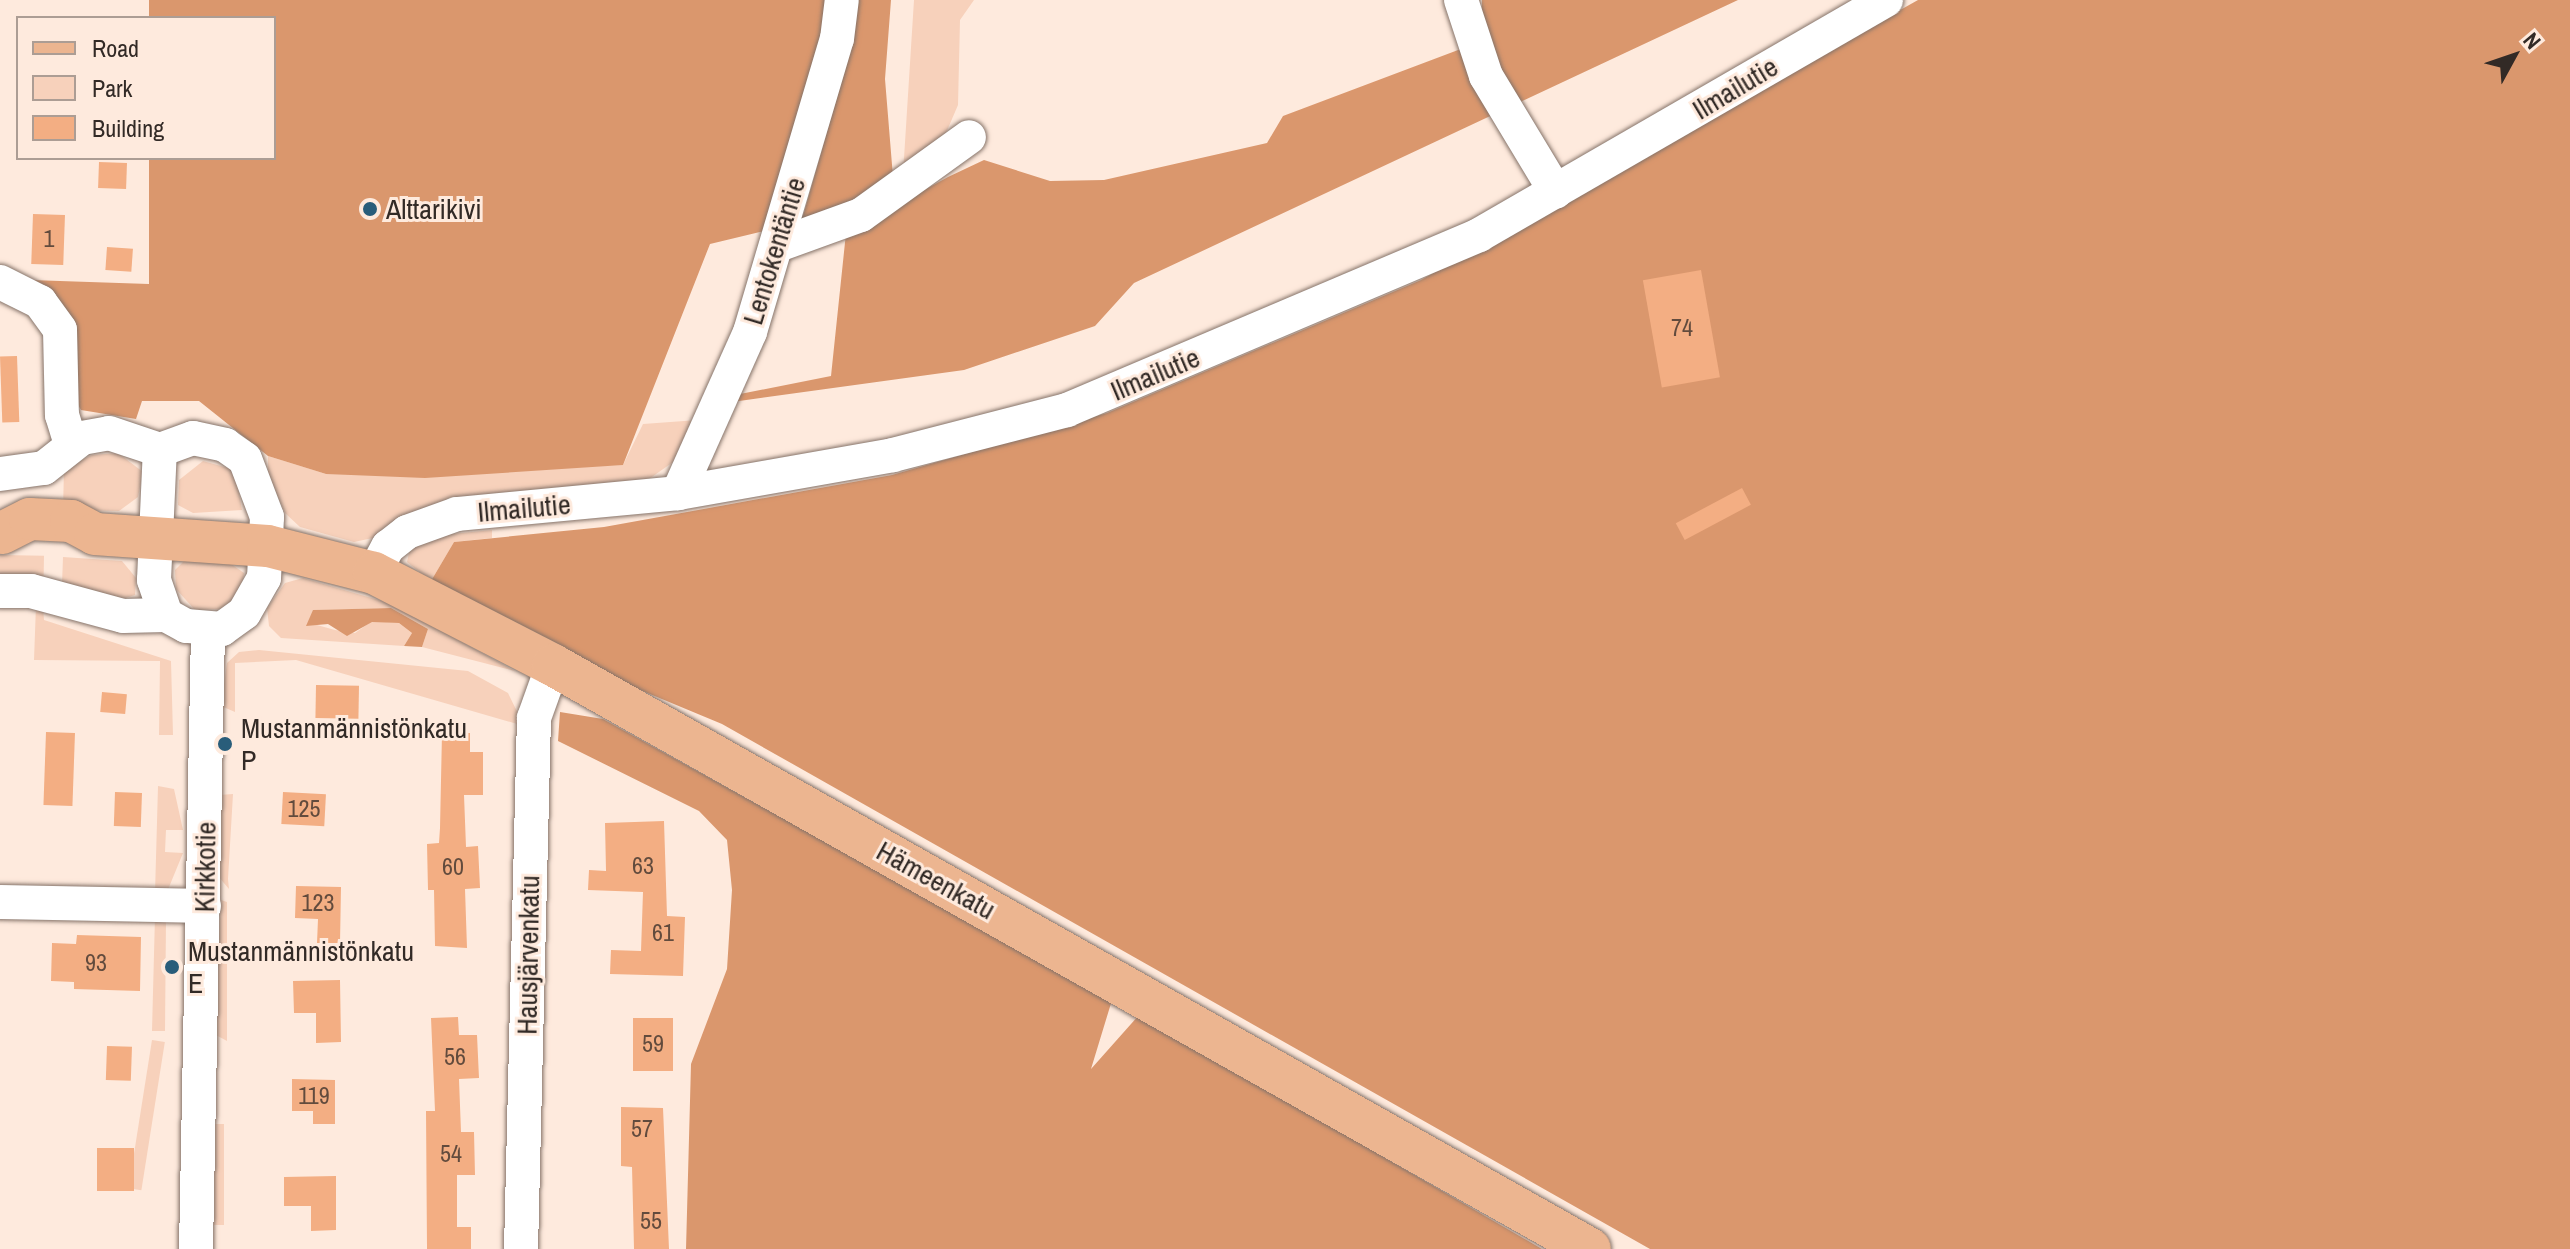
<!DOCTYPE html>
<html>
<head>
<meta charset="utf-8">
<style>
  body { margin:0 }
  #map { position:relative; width:2570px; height:1249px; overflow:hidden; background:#feeadd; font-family:"Archivo Narrow",sans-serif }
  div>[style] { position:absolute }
  .green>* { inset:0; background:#f7d1bb; transform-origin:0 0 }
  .forest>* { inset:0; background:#da976d }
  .building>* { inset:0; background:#f3ae83; transform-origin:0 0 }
  .roads { filter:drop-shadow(0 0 2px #857369) drop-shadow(0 0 2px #857369) }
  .minor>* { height:34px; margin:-17px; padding:0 17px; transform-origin:17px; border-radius:17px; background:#fff }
  .major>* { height:42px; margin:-21px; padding:0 21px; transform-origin:21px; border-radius:21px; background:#ecb590 }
  .dots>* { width:22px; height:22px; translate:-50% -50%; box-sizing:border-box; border:4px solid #feeadd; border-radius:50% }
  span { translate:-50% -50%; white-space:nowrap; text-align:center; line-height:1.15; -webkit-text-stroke:6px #feeadd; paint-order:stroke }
  .number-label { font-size:24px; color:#624b3d }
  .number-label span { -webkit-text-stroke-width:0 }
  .street-label { font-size:28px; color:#322a26 }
  .poi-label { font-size:28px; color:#322a26 }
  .left { translate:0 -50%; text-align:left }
  .legend { position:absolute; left:16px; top:16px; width:260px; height:144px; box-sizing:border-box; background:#feeadd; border:2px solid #ac9d94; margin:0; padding:10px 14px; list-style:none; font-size:24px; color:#322a26 }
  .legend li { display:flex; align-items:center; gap:16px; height:40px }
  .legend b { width:40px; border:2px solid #ac9d94 }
  .north { position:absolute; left:2474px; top:16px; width:80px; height:80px; -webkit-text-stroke:6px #feeadd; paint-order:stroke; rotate:50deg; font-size:22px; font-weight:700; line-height:32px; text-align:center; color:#322a26 }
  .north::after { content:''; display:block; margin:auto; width:28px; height:36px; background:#322a26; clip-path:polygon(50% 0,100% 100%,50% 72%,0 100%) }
</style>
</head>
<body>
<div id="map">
  <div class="green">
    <div style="clip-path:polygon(914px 0,974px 0,960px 20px,958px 105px,940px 147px,903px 174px)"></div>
    <div style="clip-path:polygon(698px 420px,676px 460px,649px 479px,354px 542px,300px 527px,285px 513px,268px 475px,268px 456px,326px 474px,623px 465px,643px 424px)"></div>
    <div style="clip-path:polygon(118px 453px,143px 472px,138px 497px,119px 511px,63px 510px,64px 469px,92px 455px)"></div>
    <div style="clip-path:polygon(203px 461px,235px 470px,242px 510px,193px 513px,178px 505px,179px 480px)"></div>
    <div style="clip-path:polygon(492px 530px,492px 538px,454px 542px,431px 581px,407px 562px,410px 549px,441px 535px)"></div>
    <div style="left:0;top:555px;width:44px;height:25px;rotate:1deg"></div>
    <div style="clip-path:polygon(63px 557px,122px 561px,136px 578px,135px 595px,119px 600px,62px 585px)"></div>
    <div style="clip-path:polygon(184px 561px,231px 564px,244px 573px,242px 591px,225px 609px,195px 610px,176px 589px,175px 570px)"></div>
    <div style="clip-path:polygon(303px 578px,392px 604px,515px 671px,422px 647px,428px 629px,391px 608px,313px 610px,317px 625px,335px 630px,355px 633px,372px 621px,399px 623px,412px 633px,404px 646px,281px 638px,269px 626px,267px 608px,285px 583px)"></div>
    <div style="clip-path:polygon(36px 605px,43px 608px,44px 620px,171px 661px,173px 735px,159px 735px,160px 661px,34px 660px)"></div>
    <div style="clip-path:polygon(259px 650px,468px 671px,508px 693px,524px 726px,296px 660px,235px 663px,235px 712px,221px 706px,227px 663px,239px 652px)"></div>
    <div style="clip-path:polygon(158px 786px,174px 789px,183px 830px,166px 830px,165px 852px,183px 853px,167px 892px,155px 893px)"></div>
    <div style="clip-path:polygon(233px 794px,228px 879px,229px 889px,218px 876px,219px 795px)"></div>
    <div style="clip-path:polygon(221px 900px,227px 902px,227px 1041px,214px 1034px)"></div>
    <div style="clip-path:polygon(155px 916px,166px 919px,165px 1031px,152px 1031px)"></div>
    <div style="left:152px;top:1040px;width:13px;height:150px;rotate:9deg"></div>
    <div style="left:214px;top:1124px;width:10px;height:101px"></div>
  </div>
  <div class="forest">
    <div style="clip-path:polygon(149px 0,830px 0,776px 228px,710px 244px,623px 465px,425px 478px,326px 474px,268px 456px,199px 401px,142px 401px,136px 419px,81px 410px,74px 398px,30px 280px,149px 284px,149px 158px,274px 158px,274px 18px,149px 18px)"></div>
    <div style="clip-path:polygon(855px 0,891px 0,885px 79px,893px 177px,873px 198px,799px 230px,839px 90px)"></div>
    <div style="clip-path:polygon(1482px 0,1738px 0,1134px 283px,1095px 326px,964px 370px,732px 402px,735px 395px,831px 376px,846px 233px,948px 177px,984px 160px,1050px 181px,1104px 180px,1267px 143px,1283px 116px,1482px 41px)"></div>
    <div style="clip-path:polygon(1918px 0,2570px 0,2570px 1249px,1650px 1249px,722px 724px,580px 665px,431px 581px,454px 542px,604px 527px,892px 475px,1107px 413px,1421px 280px)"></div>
    <div style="clip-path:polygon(391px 608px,428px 629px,422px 647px,404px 646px,412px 633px,399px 623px,372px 622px,347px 636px,328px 624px,306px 626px,313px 610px)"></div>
    <div style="clip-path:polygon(560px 712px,603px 719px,1112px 1000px,1091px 1069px,1139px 1015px,1542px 1249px,686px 1249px,691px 1064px,727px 969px,732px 890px,727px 840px,699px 811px,558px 741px)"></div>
  </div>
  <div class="building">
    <div style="left:99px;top:162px;width:28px;height:26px;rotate:2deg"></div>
    <div style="left:33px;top:214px;width:32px;height:50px;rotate:2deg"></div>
    <div style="left:107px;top:247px;width:26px;height:23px;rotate:4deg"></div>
    <div style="left:1701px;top:270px;width:109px;height:59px;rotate:80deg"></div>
    <div style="left:17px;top:356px;width:66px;height:17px;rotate:88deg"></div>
    <div style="left:1742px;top:488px;width:19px;height:75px;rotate:62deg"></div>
    <div style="left:316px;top:685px;width:43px;height:33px;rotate:1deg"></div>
    <div style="left:102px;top:692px;width:25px;height:20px;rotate:5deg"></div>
    <div style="left:46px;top:732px;width:29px;height:73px;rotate:2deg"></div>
    <div style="clip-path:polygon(442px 733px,470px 733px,470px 752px,483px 752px,483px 795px,464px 795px,466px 847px,478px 846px,480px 888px,465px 889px,467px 948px,435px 946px,434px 890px,428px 890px,427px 844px,439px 843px,440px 828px)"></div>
    <div style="left:115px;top:792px;width:27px;height:34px;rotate:2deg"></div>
    <div style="left:283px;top:792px;width:43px;height:32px;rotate:3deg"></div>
    <div style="clip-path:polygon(664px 821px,667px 916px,685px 917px,683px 976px,610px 974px,611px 950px,641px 951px,643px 892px,588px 890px,589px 870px,606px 871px,605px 823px)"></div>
    <div style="clip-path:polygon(296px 886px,341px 887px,340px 943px,317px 943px,318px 919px,295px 918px)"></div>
    <div style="clip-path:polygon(77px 935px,141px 937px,140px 991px,74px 989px,74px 982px,51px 981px,52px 943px,76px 944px)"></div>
    <div style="clip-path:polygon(340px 980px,341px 1042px,316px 1043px,316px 1013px,294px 1013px,293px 981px)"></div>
    <div style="clip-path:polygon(458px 1017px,459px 1035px,477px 1035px,479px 1078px,459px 1079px,461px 1132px,474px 1132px,475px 1175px,457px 1175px,457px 1227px,471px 1227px,471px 1249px,427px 1249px,426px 1111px,435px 1111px,431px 1018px)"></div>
    <div style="left:633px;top:1018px;width:40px;height:53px"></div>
    <div style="left:107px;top:1046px;width:25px;height:34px;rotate:2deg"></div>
    <div style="clip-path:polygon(292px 1079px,335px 1080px,335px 1124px,313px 1124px,313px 1111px,292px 1111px)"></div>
    <div style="clip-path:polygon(621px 1107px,663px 1108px,669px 1249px,634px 1249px,632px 1167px,621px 1166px)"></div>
    <div style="left:97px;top:1148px;width:37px;height:43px"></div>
    <div style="clip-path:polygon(336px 1176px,336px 1230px,311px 1231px,311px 1206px,284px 1206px,284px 1177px)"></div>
  </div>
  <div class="roads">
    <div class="minor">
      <div style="left:1461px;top:0;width:80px;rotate:71.8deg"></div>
      <div style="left:1486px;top:76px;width:135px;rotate:58.9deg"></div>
      <div style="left:778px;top:245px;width:88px;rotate:-19.9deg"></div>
      <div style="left:861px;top:215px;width:133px;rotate:-35.8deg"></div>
      <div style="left:0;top:282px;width:45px;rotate:26.6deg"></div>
      <div style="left:40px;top:302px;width:34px;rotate:54deg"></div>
      <div style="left:60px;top:330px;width:85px;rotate:88.7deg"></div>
      <div style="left:62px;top:415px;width:31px;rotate:73deg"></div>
      <div style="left:193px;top:438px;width:33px;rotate:12deg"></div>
      <div style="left:225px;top:445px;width:24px;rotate:35deg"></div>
      <div style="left:245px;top:459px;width:62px;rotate:69.2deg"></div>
      <div style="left:267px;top:517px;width:61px;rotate:92.8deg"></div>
      <div style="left:264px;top:578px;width:40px;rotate:119.7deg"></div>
      <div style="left:244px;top:613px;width:27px;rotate:144deg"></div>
      <div style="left:222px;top:629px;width:36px;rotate:-175deg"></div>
      <div style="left:186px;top:626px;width:23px;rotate:-151deg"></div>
      <div style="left:166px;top:615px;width:37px;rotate:-109deg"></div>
      <div style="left:154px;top:580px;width:130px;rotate:-87.4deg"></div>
      <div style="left:160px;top:450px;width:35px;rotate:-20deg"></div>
      <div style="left:0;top:474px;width:44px;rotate:-7.8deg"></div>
      <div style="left:44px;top:468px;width:48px;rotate:-38.3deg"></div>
      <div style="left:82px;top:438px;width:27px;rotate:-10deg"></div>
      <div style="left:109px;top:433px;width:54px;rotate:18.4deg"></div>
      <div style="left:678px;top:493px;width:176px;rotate:-65.9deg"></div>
      <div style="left:750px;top:332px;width:306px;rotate:-73.5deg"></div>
      <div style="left:837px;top:39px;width:39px;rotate:-83deg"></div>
      <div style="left:374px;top:573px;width:30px;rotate:-62deg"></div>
      <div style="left:388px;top:547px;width:24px;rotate:-38deg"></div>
      <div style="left:407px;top:532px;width:53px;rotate:-19.8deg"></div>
      <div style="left:457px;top:514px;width:222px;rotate:-5.4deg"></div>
      <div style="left:678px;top:493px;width:218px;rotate:-10deg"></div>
      <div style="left:893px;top:455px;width:180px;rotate:-14.5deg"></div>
      <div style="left:1067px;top:410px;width:448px;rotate:-23deg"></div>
      <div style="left:1479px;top:235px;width:470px;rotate:-30deg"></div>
      <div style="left:0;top:591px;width:31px"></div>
      <div style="left:31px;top:591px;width:95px;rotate:15.2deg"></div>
      <div style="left:123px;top:616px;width:43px;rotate:-1.3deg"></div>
      <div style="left:0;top:902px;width:204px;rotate:1.1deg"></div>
      <div style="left:196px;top:1249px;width:620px;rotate:-88.89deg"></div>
      <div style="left:521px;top:1249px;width:531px;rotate:-88.6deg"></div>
      <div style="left:534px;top:718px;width:56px;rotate:-70.3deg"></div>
    </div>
    <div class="major">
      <div style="left:2px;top:533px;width:31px;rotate:-27deg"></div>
      <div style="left:30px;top:519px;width:41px;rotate:2.8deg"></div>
      <div style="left:71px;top:521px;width:27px;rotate:28deg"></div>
      <div style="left:95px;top:534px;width:173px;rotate:4deg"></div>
      <div style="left:268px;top:546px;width:109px;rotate:14.3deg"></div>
      <div style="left:374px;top:573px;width:201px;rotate:27.2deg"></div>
      <div style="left:553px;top:665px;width:1190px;rotate:29.39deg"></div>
    </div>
  </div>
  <div class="dots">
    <div style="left:370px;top:209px;background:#295d7a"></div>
    <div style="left:225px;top:744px;background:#295d7a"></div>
    <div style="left:172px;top:967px;background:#295d7a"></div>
  </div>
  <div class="number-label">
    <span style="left:49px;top:239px">1</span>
    <span style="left:1682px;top:328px">74</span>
    <span style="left:304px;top:809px">125</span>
    <span style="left:643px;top:866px">63</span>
    <span style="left:453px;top:867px">60</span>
    <span style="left:318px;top:903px">123</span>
    <span style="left:663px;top:933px">61</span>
    <span style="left:96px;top:963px">93</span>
    <span style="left:653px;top:1044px">59</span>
    <span style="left:455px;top:1057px">56</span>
    <span style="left:314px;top:1096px">119</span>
    <span style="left:642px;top:1129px">57</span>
    <span style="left:451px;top:1154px">54</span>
    <span style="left:651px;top:1221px">55</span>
  </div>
  <div class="street-label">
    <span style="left:1735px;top:88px;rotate:-31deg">Ilmailutie</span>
    <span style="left:774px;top:251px;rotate:-73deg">Lentokentäntie</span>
    <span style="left:1155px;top:374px;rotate:-23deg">Ilmailutie</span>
    <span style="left:524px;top:508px;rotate:-5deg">Ilmailutie</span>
    <span style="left:205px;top:867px;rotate:-89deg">Kirkkotie</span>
    <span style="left:936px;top:880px;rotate:29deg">Hämeenkatu</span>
    <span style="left:528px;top:955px;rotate:-89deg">Hausjärvenkatu</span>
  </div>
  <div class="poi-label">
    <span class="left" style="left:386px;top:209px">Alttarikivi</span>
    <span class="left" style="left:241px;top:744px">Mustanmännistönkatu<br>P</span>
    <span class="left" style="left:188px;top:967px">Mustanmännistönkatu<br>E</span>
  </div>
  <ul class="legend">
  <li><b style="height:10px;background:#ecb590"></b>Road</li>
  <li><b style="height:22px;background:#f7d1bb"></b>Park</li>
  <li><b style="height:22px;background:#f3ae83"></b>Building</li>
  </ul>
  <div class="north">N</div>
</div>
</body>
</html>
